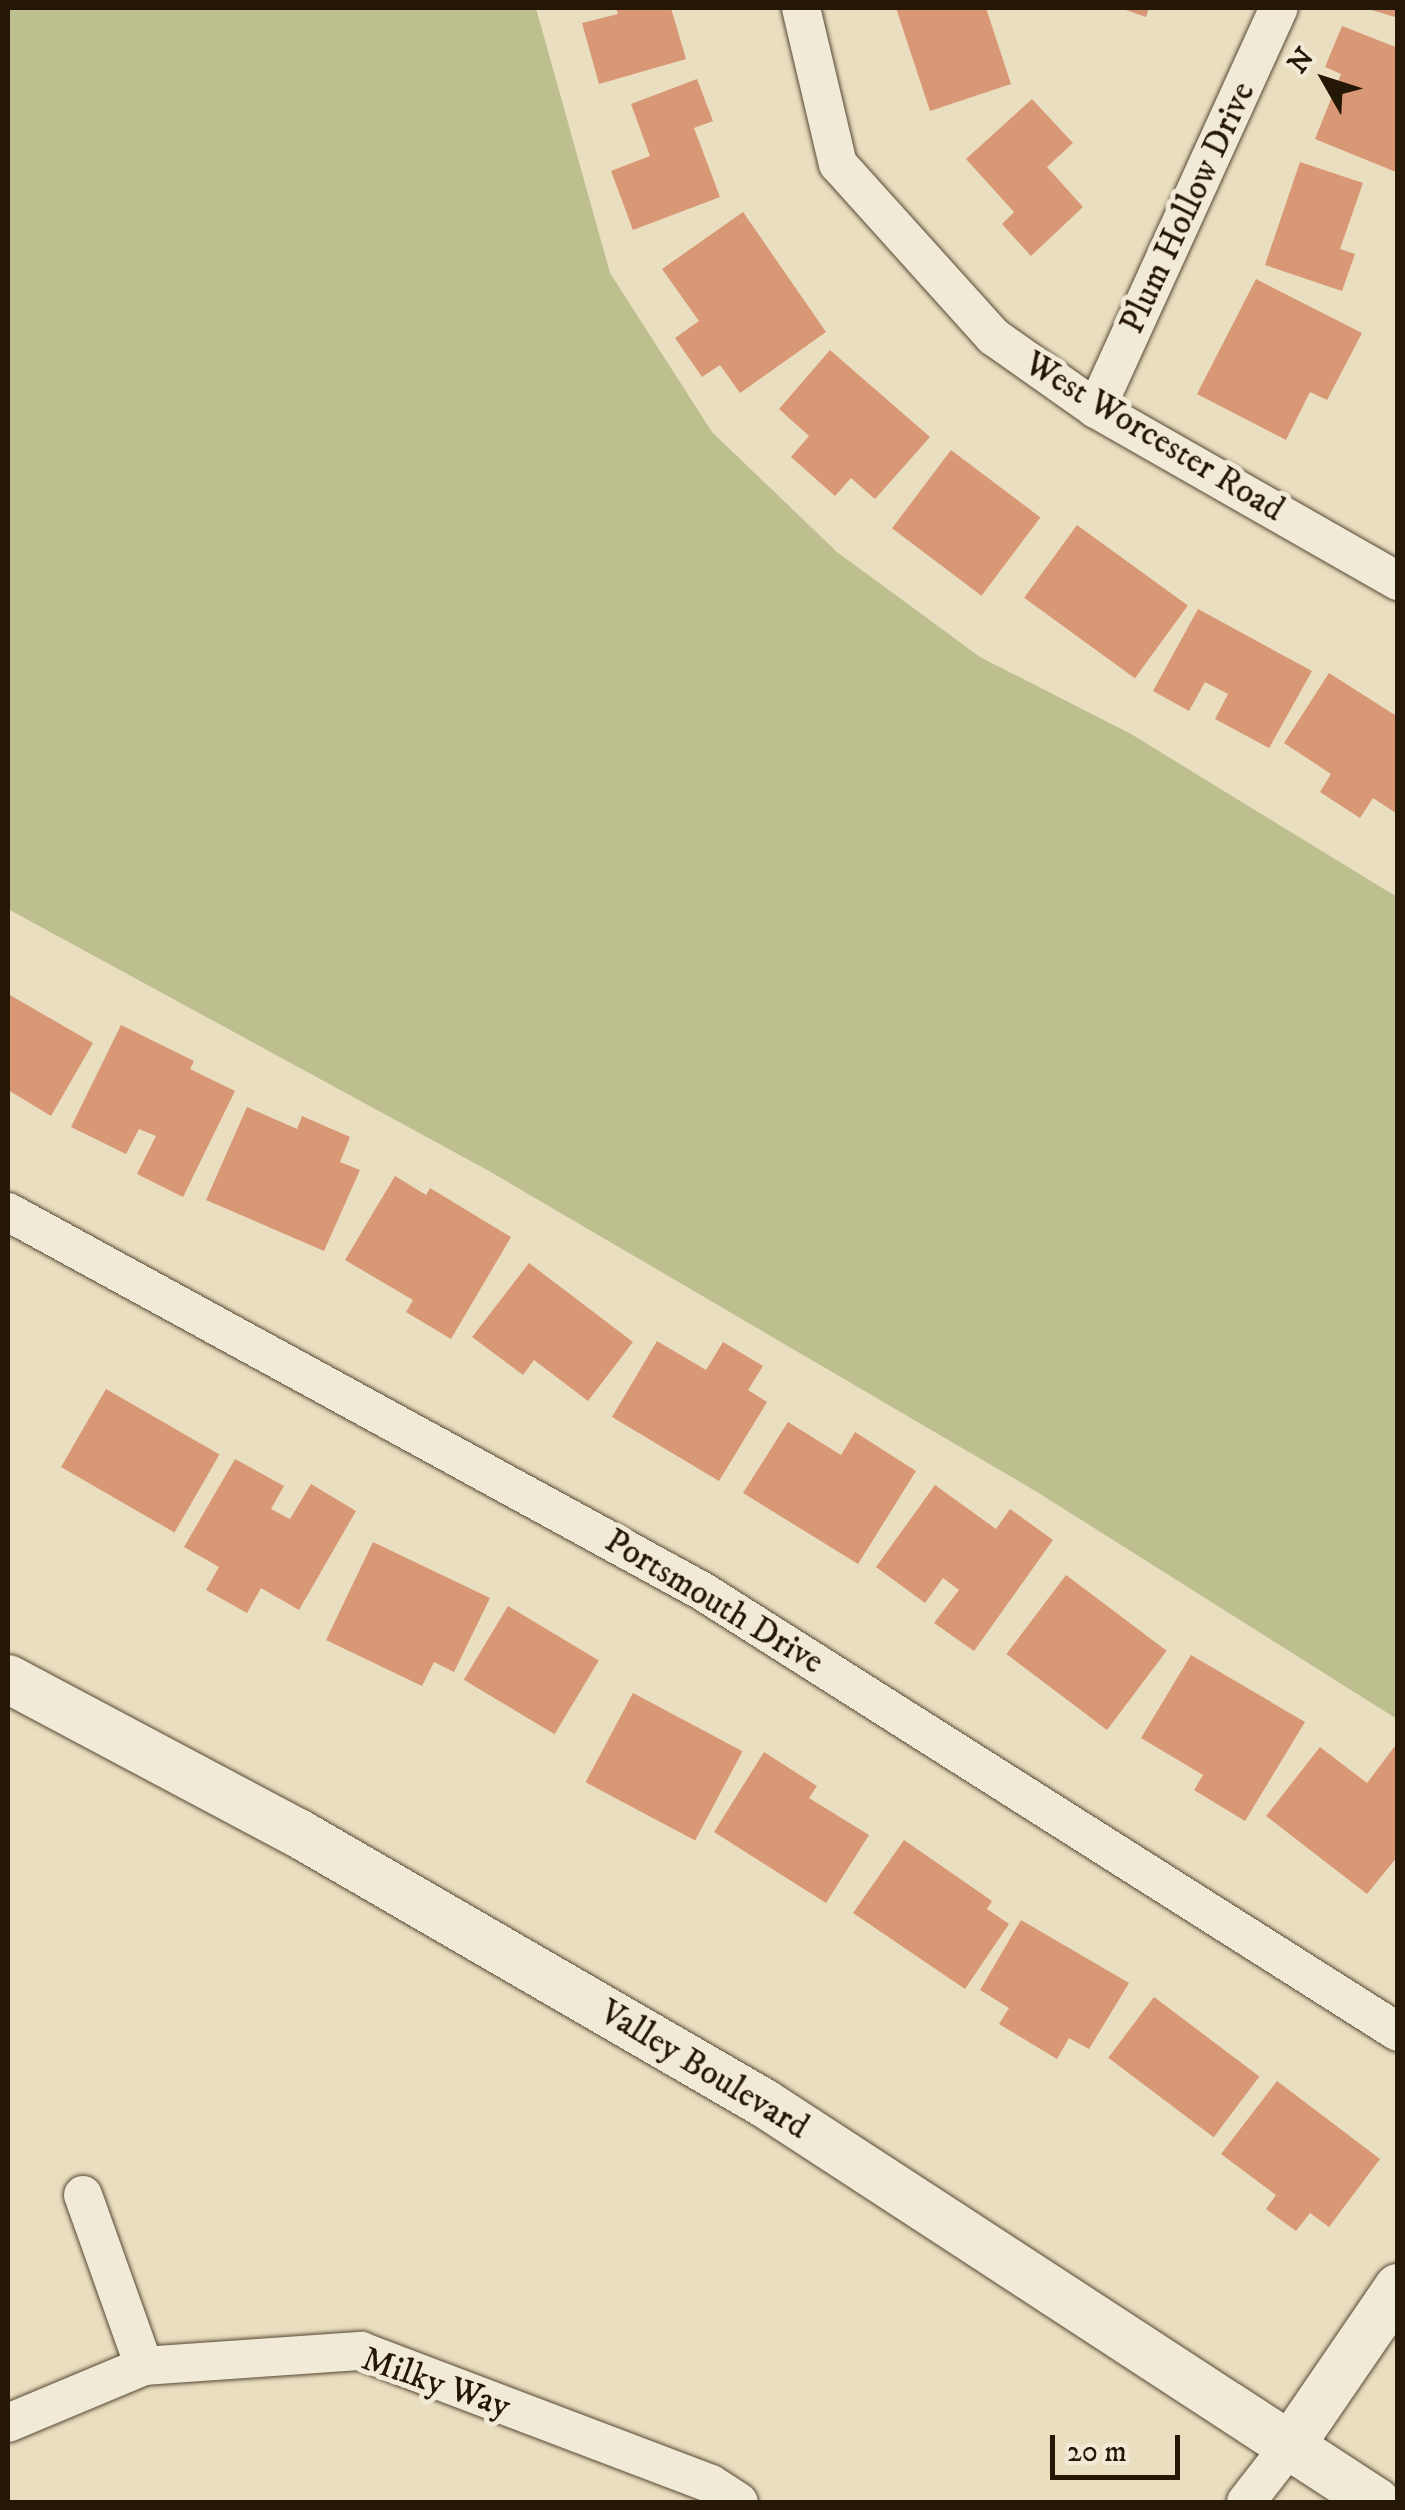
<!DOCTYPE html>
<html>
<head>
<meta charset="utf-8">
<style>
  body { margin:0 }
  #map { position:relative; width:1405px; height:2510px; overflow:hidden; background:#eadec0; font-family:"IM FELL DW Pica",serif }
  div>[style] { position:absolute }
  .green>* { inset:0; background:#bdbf8e }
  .building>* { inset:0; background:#d89875; transform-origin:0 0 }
  .roads { filter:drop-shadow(0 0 2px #564934) drop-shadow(0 0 2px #564934) }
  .minor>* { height:38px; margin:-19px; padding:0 19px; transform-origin:19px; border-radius:19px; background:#f1ead6 }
  .tertiary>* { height:48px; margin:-24px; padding:0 24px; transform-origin:24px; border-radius:24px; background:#f1ead6 }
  span { translate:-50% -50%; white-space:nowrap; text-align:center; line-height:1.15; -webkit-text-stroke:10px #f1ead6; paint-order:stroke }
  .street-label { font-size:35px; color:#251705 }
  .frame { position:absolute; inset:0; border:10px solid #251705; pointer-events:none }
  .north { position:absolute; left:1275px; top:30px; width:100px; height:100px; -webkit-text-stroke:8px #f1ead6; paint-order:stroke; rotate:309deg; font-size:28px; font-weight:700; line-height:40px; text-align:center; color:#251705 }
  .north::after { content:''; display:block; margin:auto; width:35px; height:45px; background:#251705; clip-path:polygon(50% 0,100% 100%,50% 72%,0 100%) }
  .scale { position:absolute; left:1050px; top:2435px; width:130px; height:45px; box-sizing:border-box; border:5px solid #251705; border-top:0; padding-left:12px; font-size:30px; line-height:35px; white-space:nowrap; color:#251705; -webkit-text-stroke:8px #f1ead6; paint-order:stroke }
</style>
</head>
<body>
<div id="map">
  <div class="green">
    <div style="clip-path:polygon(8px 8px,536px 8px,610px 273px,712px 432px,837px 552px,980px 657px,1131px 734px,1397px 897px,1397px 1719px,1037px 1492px,489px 1171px,8px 909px)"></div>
  </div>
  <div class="building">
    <div style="clip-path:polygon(616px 8px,671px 8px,686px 59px,599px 84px,582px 23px,618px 14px)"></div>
    <div style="clip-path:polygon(896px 8px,986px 8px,1011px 84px,930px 111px)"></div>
    <div style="clip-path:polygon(1120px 8px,1149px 8px,1146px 17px)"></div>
    <div style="clip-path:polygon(1365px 8px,1398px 8px,1398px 18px)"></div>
    <div style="clip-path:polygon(1342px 26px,1398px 48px,1396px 172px,1315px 139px,1341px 74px,1325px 67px)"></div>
    <div style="clip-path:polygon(697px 79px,713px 121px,694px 128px,720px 197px,633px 230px,611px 171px,650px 156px,631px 104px)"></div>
    <div style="clip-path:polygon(1032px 99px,1073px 143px,1047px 167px,1083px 207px,1031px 256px,1002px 224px,1014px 212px,966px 159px)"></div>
    <div style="clip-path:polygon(1300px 162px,1363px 183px,1340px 249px,1355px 254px,1342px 291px,1265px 265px)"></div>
    <div style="clip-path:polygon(743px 212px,826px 332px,740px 393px,720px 365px,702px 377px,675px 338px,699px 321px,662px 269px)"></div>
    <div style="clip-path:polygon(1256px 279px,1362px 333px,1327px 400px,1310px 392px,1286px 440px,1197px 394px)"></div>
    <div style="clip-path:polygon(830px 350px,930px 437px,875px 499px,851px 478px,835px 496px,791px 457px,809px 436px,779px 409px)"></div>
    <div style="left:951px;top:450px;width:112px;height:98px;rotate:37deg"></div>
    <div style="left:1077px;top:525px;width:137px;height:90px;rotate:36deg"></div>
    <div style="clip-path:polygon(1198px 609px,1312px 671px,1269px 748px,1215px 719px,1228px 694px,1205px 682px,1189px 711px,1153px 691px)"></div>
    <div style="clip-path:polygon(1329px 673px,1398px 717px,1396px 813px,1373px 798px,1360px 818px,1320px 792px,1331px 774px,1284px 743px)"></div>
    <div style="clip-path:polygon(8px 994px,93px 1043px,51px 1116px,8px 1090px)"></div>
    <div style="clip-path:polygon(121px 1025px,194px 1061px,190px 1069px,235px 1091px,183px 1197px,137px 1174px,156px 1136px,139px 1129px,126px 1154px,71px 1127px)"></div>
    <div style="clip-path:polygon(247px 1107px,297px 1129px,302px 1116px,350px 1137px,340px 1162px,360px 1170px,324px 1251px,206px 1200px)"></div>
    <div style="clip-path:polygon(395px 1176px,426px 1195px,430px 1188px,511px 1237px,451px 1339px,406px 1312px,413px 1300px,345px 1260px)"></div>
    <div style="clip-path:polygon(529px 1263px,633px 1342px,588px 1401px,534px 1360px,523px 1375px,472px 1337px)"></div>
    <div style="clip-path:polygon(657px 1341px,706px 1370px,723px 1342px,763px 1366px,748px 1390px,767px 1402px,719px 1481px,612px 1417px)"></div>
    <div style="left:106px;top:1389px;width:131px;height:90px;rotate:30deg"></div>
    <div style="clip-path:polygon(788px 1422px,841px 1455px,855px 1432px,916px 1471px,858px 1564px,743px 1493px)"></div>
    <div style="clip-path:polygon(235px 1459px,284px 1486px,271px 1509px,290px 1519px,311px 1484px,356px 1511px,299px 1610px,261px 1588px,247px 1613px,206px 1590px,219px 1567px,184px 1547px)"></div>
    <div style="clip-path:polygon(935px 1485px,996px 1529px,1010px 1509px,1053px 1540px,974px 1651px,934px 1623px,959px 1590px,943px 1578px,925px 1603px,876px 1567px)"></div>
    <div style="clip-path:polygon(373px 1542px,490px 1598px,454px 1672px,434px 1662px,422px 1686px,326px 1640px)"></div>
    <div style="left:1066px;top:1575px;width:126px;height:99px;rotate:37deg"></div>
    <div style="left:508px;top:1606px;width:106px;height:86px;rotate:31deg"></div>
    <div style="clip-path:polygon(1191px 1655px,1305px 1722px,1245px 1821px,1194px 1790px,1203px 1775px,1141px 1738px)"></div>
    <div style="left:633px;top:1693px;width:124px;height:101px;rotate:28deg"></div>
    <div style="clip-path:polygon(1395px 1746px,1398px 1856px,1367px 1894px,1266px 1816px,1320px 1747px,1367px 1783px)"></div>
    <div style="clip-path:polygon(764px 1752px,817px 1786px,809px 1798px,869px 1835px,826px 1903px,714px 1832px)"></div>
    <div style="clip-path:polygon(904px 1840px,992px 1901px,987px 1909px,1009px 1924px,965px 1989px,853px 1913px)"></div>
    <div style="clip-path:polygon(1021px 1920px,1129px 1983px,1089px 2049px,1069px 2038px,1057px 2059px,999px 2024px,1009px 2008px,980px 1990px)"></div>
    <div style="left:1154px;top:1997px;width:132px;height:76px;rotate:37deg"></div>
    <div style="clip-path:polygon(1277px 2081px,1380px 2159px,1329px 2227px,1310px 2213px,1296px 2231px,1266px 2209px,1276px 2195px,1221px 2154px)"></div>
  </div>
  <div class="roads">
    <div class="minor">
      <div style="left:801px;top:8px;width:160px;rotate:76.7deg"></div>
      <div style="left:838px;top:164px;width:233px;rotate:48deg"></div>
      <div style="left:994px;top:337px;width:125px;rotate:35.2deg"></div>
      <div style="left:1096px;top:409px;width:348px;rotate:29.7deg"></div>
      <div style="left:1096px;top:409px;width:441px;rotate:-65.5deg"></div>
      <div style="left:8px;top:1212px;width:791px;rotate:28.64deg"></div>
      <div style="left:702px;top:1591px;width:824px;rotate:32.36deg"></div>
      <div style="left:83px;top:2195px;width:182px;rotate:70.4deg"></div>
      <div style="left:8px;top:2423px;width:147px;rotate:-22.7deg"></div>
      <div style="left:144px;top:2366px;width:218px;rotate:-4deg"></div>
      <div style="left:361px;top:2351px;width:374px;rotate:20.8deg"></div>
      <div style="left:711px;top:2484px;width:33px;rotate:33deg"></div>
      <div style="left:1246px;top:2502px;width:75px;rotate:-52.1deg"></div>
    </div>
    <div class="tertiary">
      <div style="left:8px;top:1679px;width:328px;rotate:28deg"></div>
      <div style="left:298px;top:1833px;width:539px;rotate:30.09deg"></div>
      <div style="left:764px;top:2103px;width:731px;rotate:33.1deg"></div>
      <div style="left:1292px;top:2443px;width:188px;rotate:-55.6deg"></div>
    </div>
  </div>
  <div class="street-label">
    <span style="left:1188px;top:208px;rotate:-65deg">Plum Hollow Drive</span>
    <span style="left:1154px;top:437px;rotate:31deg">West Worcester Road</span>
    <span style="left:714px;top:1602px;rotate:31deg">Portsmouth Drive</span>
    <span style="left:704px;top:2070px;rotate:31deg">Valley Boulevard</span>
    <span style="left:436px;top:2383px;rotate:19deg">Milky Way</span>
  </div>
  <div class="frame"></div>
  <div class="north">N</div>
  <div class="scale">20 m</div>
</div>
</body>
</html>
